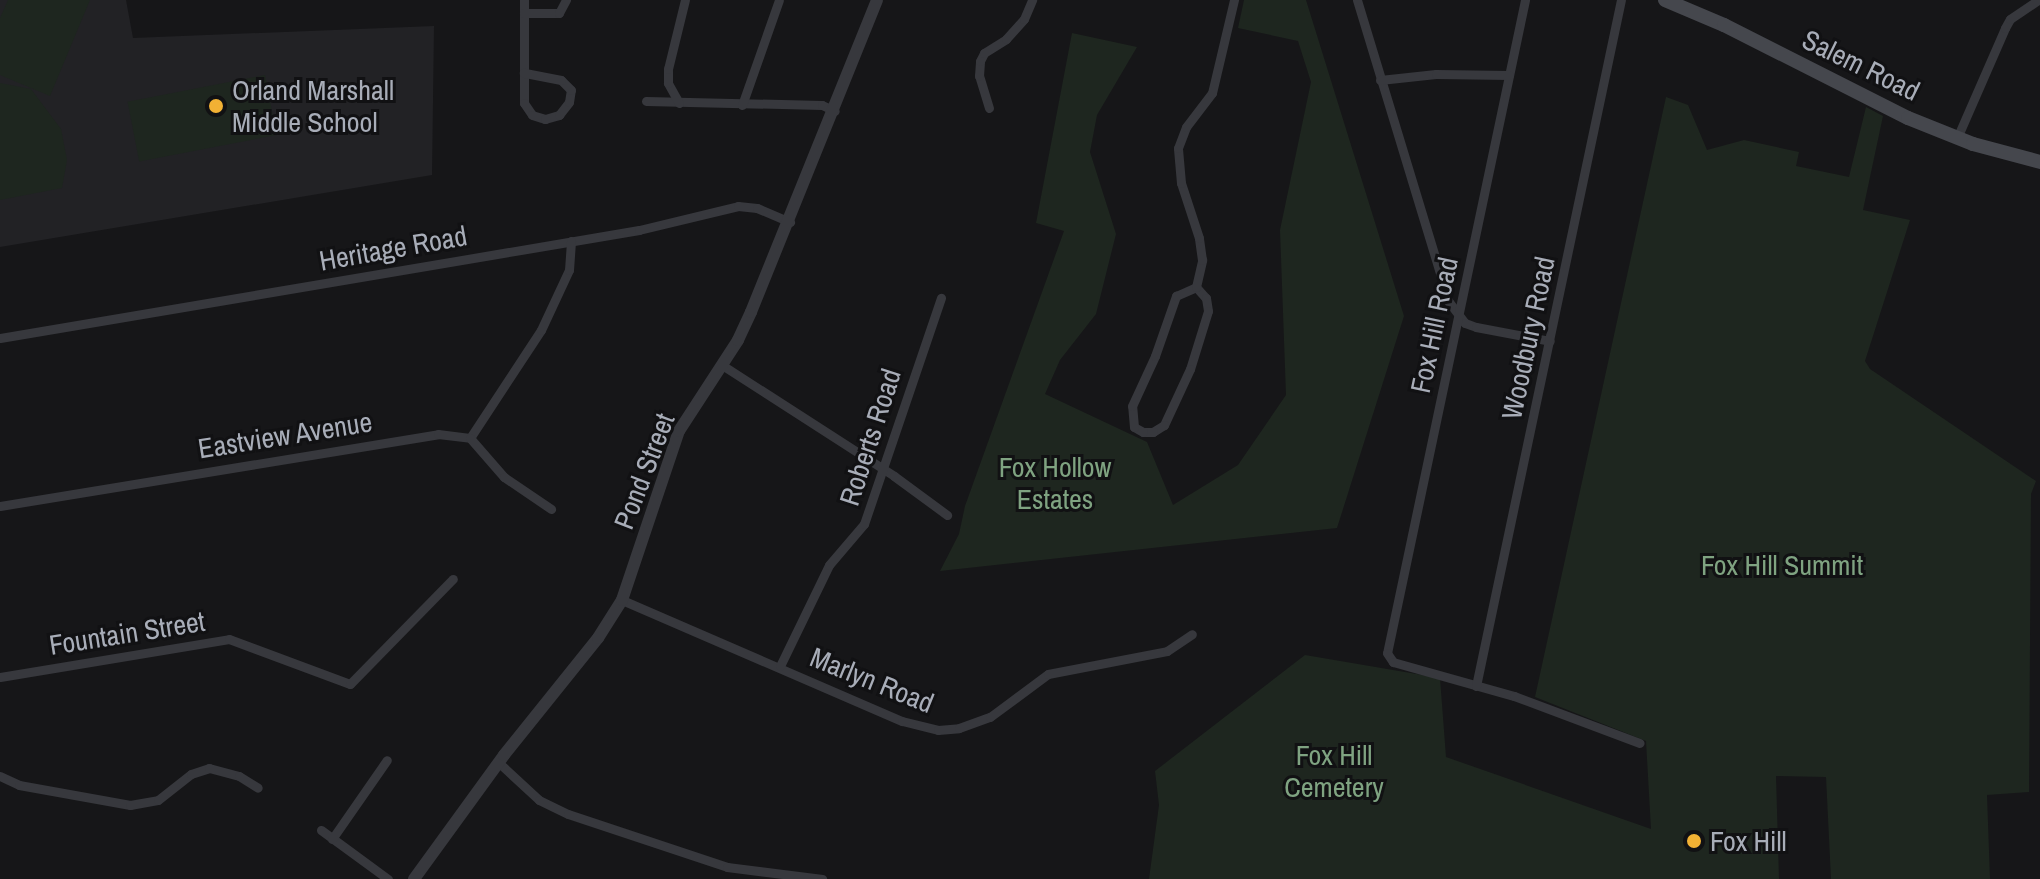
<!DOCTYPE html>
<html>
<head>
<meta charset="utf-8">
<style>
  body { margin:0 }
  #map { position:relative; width:2040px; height:879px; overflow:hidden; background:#161618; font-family:"Archivo Narrow",sans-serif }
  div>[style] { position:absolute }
  .built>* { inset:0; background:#222225 }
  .green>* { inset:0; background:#1e261f; transform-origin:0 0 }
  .minor>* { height:9px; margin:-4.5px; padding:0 4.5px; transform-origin:4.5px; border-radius:4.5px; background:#37383d }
  .tertiary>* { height:12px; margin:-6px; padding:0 6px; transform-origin:6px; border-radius:6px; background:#37383d }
  .secondary>* { height:14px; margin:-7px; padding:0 7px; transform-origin:7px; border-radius:7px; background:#45474d }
  .dots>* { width:22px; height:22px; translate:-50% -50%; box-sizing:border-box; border:4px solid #111113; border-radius:50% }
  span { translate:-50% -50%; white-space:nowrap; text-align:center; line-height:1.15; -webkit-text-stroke:6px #111113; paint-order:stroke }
  .street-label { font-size:28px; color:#a8adb8 }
  .poi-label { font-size:28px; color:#a8adb8 }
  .left { translate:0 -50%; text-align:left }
  .park-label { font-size:28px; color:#7fa381 }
</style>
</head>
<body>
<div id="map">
  <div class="built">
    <div style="clip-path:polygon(0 0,126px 0,133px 38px,434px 26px,432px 175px,0 247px)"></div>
  </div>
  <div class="green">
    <div style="clip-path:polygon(8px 0,90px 0,50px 96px,0 75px,0 18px)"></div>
    <div style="clip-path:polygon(1244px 0,1306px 0,1404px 316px,1337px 528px,940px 571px,959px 534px,965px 506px,1064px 231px,1036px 223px,1072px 33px,1137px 47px,1097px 115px,1090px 152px,1116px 234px,1096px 314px,1060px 360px,1045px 394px,1147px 442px,1173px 505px,1238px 465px,1286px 395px,1280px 230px,1311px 82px,1298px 41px,1238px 28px)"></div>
    <div style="left:265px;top:75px;width:61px;height:140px;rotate:79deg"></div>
    <div style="clip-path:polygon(0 83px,31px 89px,61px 129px,67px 160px,62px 188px,0 200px)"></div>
    <div style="clip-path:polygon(1666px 97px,1688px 105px,1707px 150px,1744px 140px,1799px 152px,1796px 166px,1849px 177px,1866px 107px,1883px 116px,1863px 210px,1910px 220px,1865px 361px,1870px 369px,2036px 481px,2031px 494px,2029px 792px,1987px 795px,1990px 879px,1831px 879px,1826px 777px,1776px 776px,1779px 879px,1149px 879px,1159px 805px,1155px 771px,1305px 655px,1440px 678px,1446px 757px,1651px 829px,1646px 741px,1535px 697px)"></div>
  </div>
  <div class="minor">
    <div style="left:524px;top:0;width:103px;rotate:90deg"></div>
    <div style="left:524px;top:103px;width:14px;rotate:56deg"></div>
    <div style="left:532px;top:115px;width:14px;rotate:17deg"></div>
    <div style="left:545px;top:119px;width:15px;rotate:-16deg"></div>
    <div style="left:559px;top:115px;width:16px;rotate:-52deg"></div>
    <div style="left:569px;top:102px;width:12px;rotate:-81deg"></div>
    <div style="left:571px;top:90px;width:14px;rotate:-135deg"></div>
    <div style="left:561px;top:80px;width:38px;rotate:-169deg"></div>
    <div style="left:1357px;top:0;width:316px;rotate:73.1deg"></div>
    <div style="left:1449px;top:302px;width:26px;rotate:53deg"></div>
    <div style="left:1465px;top:323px;width:12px;rotate:20deg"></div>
    <div style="left:1476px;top:327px;width:75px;rotate:10.7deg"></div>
    <div style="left:1525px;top:0;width:667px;rotate:101.93deg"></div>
    <div style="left:1387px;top:653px;width:11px;rotate:56deg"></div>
    <div style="left:1393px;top:662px;width:126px;rotate:15.7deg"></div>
    <div style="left:1514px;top:696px;width:134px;rotate:20.5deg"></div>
    <div style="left:524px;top:13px;width:35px"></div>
    <div style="left:559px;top:13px;width:15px;rotate:-62deg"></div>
    <div style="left:1380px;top:80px;width:56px;rotate:-6.1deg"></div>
    <div style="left:1436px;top:74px;width:73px;rotate:0.8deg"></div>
    <div style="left:646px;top:101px;width:176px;rotate:1.3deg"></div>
    <div style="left:822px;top:105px;width:14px;rotate:25deg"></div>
    <div style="left:679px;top:103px;width:23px;rotate:-119deg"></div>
    <div style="left:668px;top:83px;width:14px;rotate:-90deg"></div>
    <div style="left:668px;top:69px;width:71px;rotate:-76.2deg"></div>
    <div style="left:742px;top:105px;width:111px;rotate:-70.6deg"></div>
    <div style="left:989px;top:108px;width:34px;rotate:-107deg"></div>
    <div style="left:979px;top:76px;width:15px;rotate:-86deg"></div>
    <div style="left:980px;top:61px;width:9px;rotate:-63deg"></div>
    <div style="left:984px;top:53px;width:26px;rotate:-32deg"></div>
    <div style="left:1006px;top:39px;width:27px;rotate:-48deg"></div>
    <div style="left:1024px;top:19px;width:21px;rotate:-67deg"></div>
    <div style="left:1957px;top:138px;width:120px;rotate:-66.4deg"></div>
    <div style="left:2005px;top:28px;width:10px;rotate:-61deg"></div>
    <div style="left:2010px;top:19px;width:34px;rotate:-34deg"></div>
    <div style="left:1196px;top:287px;width:15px;rotate:48deg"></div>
    <div style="left:1206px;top:298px;width:13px;rotate:81deg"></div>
    <div style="left:1208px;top:311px;width:61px;rotate:107.2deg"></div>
    <div style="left:1190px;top:369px;width:62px;rotate:114.9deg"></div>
    <div style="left:1164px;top:425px;width:13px;rotate:148deg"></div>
    <div style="left:1153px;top:432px;width:10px;rotate:180deg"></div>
    <div style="left:1143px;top:432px;width:10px;rotate:-151deg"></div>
    <div style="left:1134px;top:427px;width:21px;rotate:-95deg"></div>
    <div style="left:1132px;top:406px;width:55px;rotate:-65.3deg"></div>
    <div style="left:1155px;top:356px;width:64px;rotate:-70.7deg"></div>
    <div style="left:1176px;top:296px;width:22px;rotate:-24deg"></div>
    <div style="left:1196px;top:287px;width:28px;rotate:-77deg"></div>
    <div style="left:1202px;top:260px;width:22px;rotate:-98deg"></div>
    <div style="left:1199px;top:238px;width:58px;rotate:-108.1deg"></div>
    <div style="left:1181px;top:183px;width:35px;rotate:-95deg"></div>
    <div style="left:1178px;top:148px;width:22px;rotate:-69deg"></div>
    <div style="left:1186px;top:127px;width:43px;rotate:-52.6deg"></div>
    <div style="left:1212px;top:93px;width:96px;rotate:-76.7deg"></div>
    <div style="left:0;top:338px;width:648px;rotate:-9.59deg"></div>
    <div style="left:639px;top:230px;width:102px;rotate:-13.6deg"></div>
    <div style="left:738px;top:206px;width:19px;rotate:6deg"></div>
    <div style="left:757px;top:208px;width:36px;rotate:23deg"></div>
    <div style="left:722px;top:365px;width:205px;rotate:32.8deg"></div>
    <div style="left:894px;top:476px;width:66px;rotate:36.3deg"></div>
    <div style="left:470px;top:438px;width:129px;rotate:-56.7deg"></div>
    <div style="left:541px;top:330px;width:66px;rotate:-65deg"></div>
    <div style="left:569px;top:270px;width:29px;rotate:-86deg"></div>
    <div style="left:0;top:506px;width:444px;rotate:-9.3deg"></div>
    <div style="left:438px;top:434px;width:32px;rotate:7deg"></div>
    <div style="left:470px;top:438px;width:52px;rotate:48.9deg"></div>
    <div style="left:504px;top:477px;width:57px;rotate:34.2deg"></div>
    <div style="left:622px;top:600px;width:305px;rotate:23.4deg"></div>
    <div style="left:902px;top:721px;width:37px;rotate:14deg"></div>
    <div style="left:938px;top:730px;width:21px;rotate:-5deg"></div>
    <div style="left:959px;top:728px;width:33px;rotate:-20deg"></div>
    <div style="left:990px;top:717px;width:72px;rotate:-36.6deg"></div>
    <div style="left:1048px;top:674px;width:121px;rotate:-10.9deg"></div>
    <div style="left:1167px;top:651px;width:30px;rotate:-34deg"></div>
    <div style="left:780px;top:666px;width:112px;rotate:-64.1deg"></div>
    <div style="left:829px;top:565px;width:54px;rotate:-49.5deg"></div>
    <div style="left:864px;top:524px;width:239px;rotate:-71.2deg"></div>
    <div style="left:0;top:677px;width:232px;rotate:-9.4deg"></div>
    <div style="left:229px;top:639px;width:129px;rotate:20.4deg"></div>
    <div style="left:350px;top:684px;width:147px;rotate:-45.6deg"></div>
    <div style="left:1476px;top:686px;width:701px;rotate:-78.07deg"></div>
    <div style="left:498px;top:762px;width:56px;rotate:42.8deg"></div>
    <div style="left:539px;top:800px;width:32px;rotate:26deg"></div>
    <div style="left:568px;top:814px;width:168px;rotate:18.4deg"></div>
    <div style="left:727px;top:867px;width:96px;rotate:7.2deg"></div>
    <div style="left:0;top:776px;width:21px;rotate:25deg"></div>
    <div style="left:19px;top:785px;width:113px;rotate:10.2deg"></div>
    <div style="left:130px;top:805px;width:28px;rotate:-10deg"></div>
    <div style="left:158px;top:800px;width:42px;rotate:-38.2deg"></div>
    <div style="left:191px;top:774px;width:19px;rotate:-18deg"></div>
    <div style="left:209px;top:768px;width:31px;rotate:15deg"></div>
    <div style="left:239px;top:776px;width:22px;rotate:32deg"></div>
    <div style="left:321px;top:830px;width:83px;rotate:36.2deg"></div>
    <div style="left:332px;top:839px;width:96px;rotate:-55.2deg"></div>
  </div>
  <div class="tertiary">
    <div style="left:414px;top:879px;width:153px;rotate:-54deg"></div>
    <div style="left:504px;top:755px;width:150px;rotate:-51.2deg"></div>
    <div style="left:598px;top:638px;width:45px;rotate:-57.7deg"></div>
    <div style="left:622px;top:600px;width:178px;rotate:-71.4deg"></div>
    <div style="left:679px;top:431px;width:108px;rotate:-57deg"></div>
    <div style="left:738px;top:340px;width:31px;rotate:-65deg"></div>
    <div style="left:751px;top:312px;width:336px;rotate:-68deg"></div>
  </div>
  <div class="secondary">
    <div style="left:1665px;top:0;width:64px;rotate:23deg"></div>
    <div style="left:1724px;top:25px;width:206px;rotate:26.8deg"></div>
    <div style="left:1908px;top:118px;width:70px;rotate:21.8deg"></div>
    <div style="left:1973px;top:144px;width:69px;rotate:15deg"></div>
  </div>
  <div class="dots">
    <div style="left:216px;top:106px;background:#f2b134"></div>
    <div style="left:1694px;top:841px;background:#f2b134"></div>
  </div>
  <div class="street-label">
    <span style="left:1861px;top:65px;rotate:26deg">Salem Road</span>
    <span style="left:393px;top:248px;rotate:-10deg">Heritage Road</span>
    <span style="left:1434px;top:325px;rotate:-78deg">Fox Hill Road</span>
    <span style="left:1528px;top:338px;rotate:-78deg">Woodbury Road</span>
    <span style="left:285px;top:435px;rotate:-9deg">Eastview Avenue</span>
    <span style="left:870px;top:437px;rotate:-72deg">Roberts Road</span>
    <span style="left:644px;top:471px;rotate:-69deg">Pond Street</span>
    <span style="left:127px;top:633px;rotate:-9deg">Fountain Street</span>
    <span style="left:872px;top:680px;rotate:22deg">Marlyn Road</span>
  </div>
  <div class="poi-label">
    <span class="left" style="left:232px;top:106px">Orland Marshall<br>Middle School</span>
    <span class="left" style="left:1710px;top:841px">Fox Hill</span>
  </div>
  <div class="park-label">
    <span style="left:1055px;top:483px">Fox Hollow<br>Estates</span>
    <span style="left:1782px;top:565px">Fox Hill Summit</span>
    <span style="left:1334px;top:771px">Fox Hill<br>Cemetery</span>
  </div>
</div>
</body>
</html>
